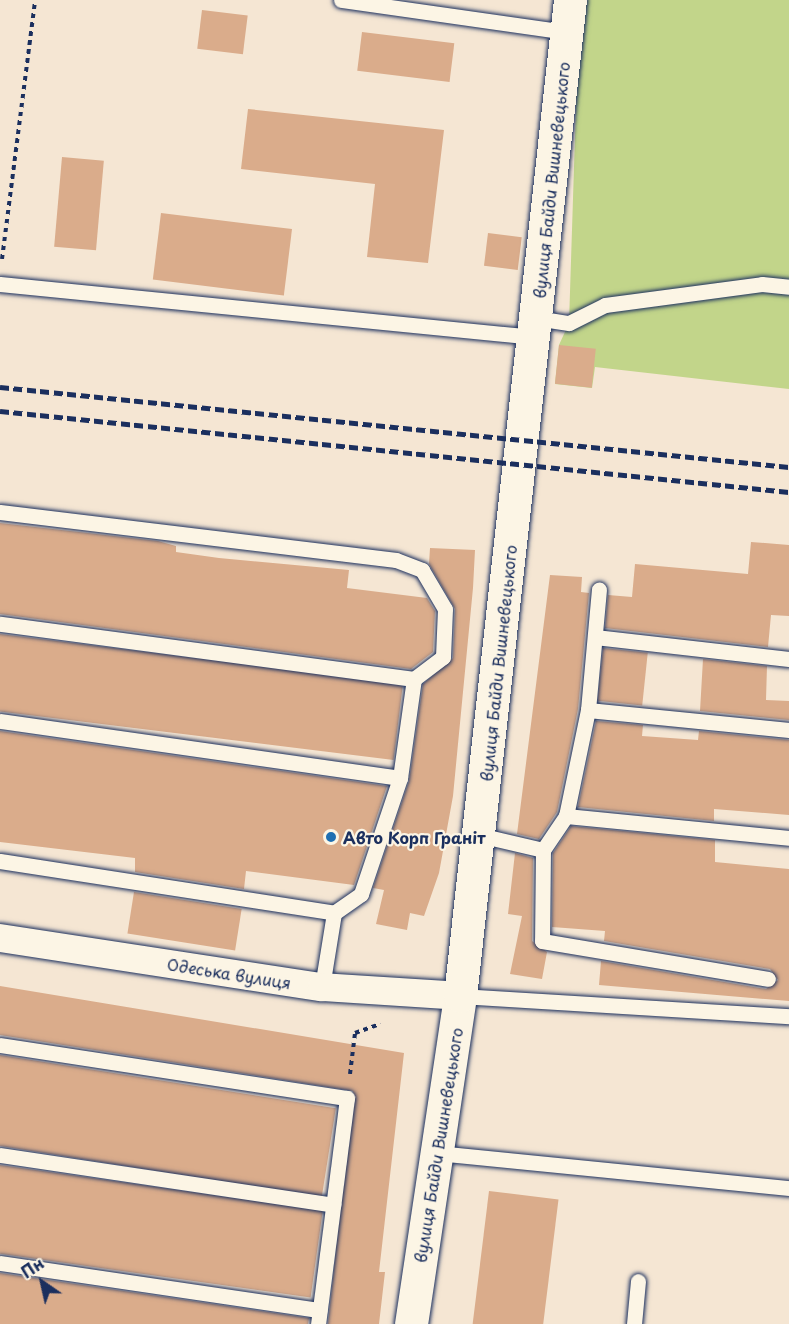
<!DOCTYPE html>
<html>
<head>
<meta charset="utf-8">
<style>
  body { margin:0 }
  #map { position:relative; width:789px; height:1324px; overflow:hidden; background:#f5e6d3; font-family:"Playpen Sans",sans-serif }
  div>[style] { position:absolute }
  .green>* { inset:0; background:#c2d58a }
  .building>* { inset:0; background:#daac8b; transform-origin:0 0 }
  .path>* { height:4px; margin-top:-2px; transform-origin:0; background:repeating-linear-gradient(90deg,#1b2f5e 0 4.5px,transparent 0 9px) }
  .roads { filter:drop-shadow(0 0 2px #1b2f5e) drop-shadow(0 0 2px #1b2f5e) }
  .service>* { height:15px; margin:-7.5px; padding:0 7.5px; transform-origin:7.5px; border-radius:7.5px; background:#fcf5e5 }
  .minor>* { height:28px; margin:-14px; padding:0 14px; transform-origin:14px; border-radius:14px; background:#fcf5e5 }
  .tertiary>* { height:33px; margin:-16.5px; padding:0 16.5px; transform-origin:16.5px; border-radius:16.5px; background:#fcf5e5 }
  .rail>* { height:4.5px; margin-top:-2.25px; transform-origin:0; background:repeating-linear-gradient(90deg,#1b2f5e 0 9px,transparent 0 13.5px) }
  .dots>* { width:16px; height:16px; translate:-50% -50%; box-sizing:border-box; border:3px solid #fcf5e5; border-radius:50% }
  span { translate:-50% -50%; white-space:nowrap; text-align:center; line-height:1.15; -webkit-text-stroke:4.5px #fcf5e5; paint-order:stroke }
  .street-label { font-size:16px; color:#1b2f5e }
  .poi-label { font-size:16px; color:#1b2f5e; font-weight:700 }
  .left { translate:0 -50%; text-align:left }
  .north { position:absolute; left:12px; top:1252px; width:60px; height:60px; -webkit-text-stroke:4px #fcf5e5; paint-order:stroke; rotate:326deg; font-size:16px; font-weight:700; line-height:24px; text-align:center; color:#1b2f5e }
  .north::after { content:''; display:block; margin:auto; width:21px; height:27px; background:#1b2f5e; clip-path:polygon(50% 0,100% 100%,50% 72%,0 100%) }
</style>
</head>
<body>
<div id="map">
  <div class="green">
    <div style="clip-path:polygon(588px 0,789px 0,789px 389px,595px 367px,592px 388px,555px 384px,559px 345px,569px 323px,579px 12px)"></div>
  </div>
  <div class="building">
    <div style="left:202px;top:10px;width:46px;height:39px;rotate:7deg"></div>
    <div style="left:362px;top:32px;width:93px;height:39px;rotate:7deg"></div>
    <div style="clip-path:polygon(248px 109px,444px 130px,428px 263px,367px 257px,375px 184px,241px 169px)"></div>
    <div style="left:62px;top:157px;width:42px;height:90px;rotate:5deg"></div>
    <div style="left:161px;top:213px;width:132px;height:67px;rotate:7deg"></div>
    <div style="left:488px;top:233px;width:34px;height:33px;rotate:7deg"></div>
    <div style="left:559px;top:345px;width:37px;height:39px;rotate:6deg"></div>
    <div style="clip-path:polygon(0 523px,158px 541px,176px 546px,176px 552px,219px 558px,349px 570px,347px 588px,427px 598px,435px 611px,433px 652px,411px 669px,0 614px)"></div>
    <div style="clip-path:polygon(751px 542px,789px 545px,789px 616px,771px 615px,768px 647px,605px 628px,608px 595px,632px 597px,635px 564px,748px 574px)"></div>
    <div style="clip-path:polygon(430px 548px,475px 550px,473px 588px,453px 796px,439px 873px,424px 916px,410px 913px,407px 930px,376px 924px,384px 890px,373px 888px,409px 781px,423px 684px,453px 658px,455px 609px,429px 564px)"></div>
    <div style="clip-path:polygon(550px 575px,582px 577px,581px 592px,589px 593px,578px 709px,557px 812px,539px 839px,517px 834px)"></div>
    <div style="left:0;top:634px;width:406px;height:77px;rotate:7deg"></div>
    <div style="left:603px;top:648px;width:45px;height:53px;rotate:6deg"></div>
    <div style="clip-path:polygon(703px 659px,767px 666px,766px 700px,789px 701px,789px 720px,700px 711px)"></div>
    <div style="clip-path:polygon(596px 721px,643px 725px,642px 736px,698px 740px,699px 731px,789px 740px,789px 815px,714px 809px,714px 821px,578px 807px)"></div>
    <div style="clip-path:polygon(0 731px,387px 786px,354px 885px,246px 871px,244px 889px,135px 872px,135px 858px,0 842px)"></div>
    <div style="clip-path:polygon(571px 826px,715px 840px,715px 862px,789px 869px,789px 1001px,599px 985px,601px 961px,766px 989px,778px 980px,770px 969px,604px 941px,605px 931px,552px 927px,553px 853px)"></div>
    <div style="clip-path:polygon(515px 853px,533px 858px,532px 941px,547px 952px,542px 979px,510px 974px,522px 916px,508px 914px)"></div>
    <div style="left:134px;top:892px;width:109px;height:42px;rotate:9deg"></div>
    <div style="clip-path:polygon(0 986px,404px 1053px,379px 1272px,385px 1272px,379px 1324px,328px 1324px,353px 1091px,0 1035px)"></div>
    <div style="left:0;top:1055px;width:340px;height:90px;rotate:9deg"></div>
    <div style="left:0;top:1165px;width:326px;height:88px;rotate:8deg"></div>
    <div style="left:489px;top:1191px;width:70px;height:134px;rotate:7deg"></div>
    <div style="clip-path:polygon(0 1273px,309px 1318px,308px 1324px,0 1324px)"></div>
  </div>
  <div class="path">
    <div style="left:2px;top:259px;width:261px;rotate:-82.7deg"></div>
    <div style="left:350px;top:1074px;width:41px;rotate:-83deg"></div>
    <div style="left:355px;top:1033px;width:27px;rotate:-20deg"></div>
  </div>
  <div class="roads">
    <div class="service">
      <div style="left:341px;top:0;width:228px;rotate:8.1deg"></div>
      <div style="left:0;top:284px;width:537px;rotate:5.67deg"></div>
      <div style="left:536px;top:318px;width:33px;rotate:9deg"></div>
      <div style="left:569px;top:323px;width:40px;rotate:-26.6deg"></div>
      <div style="left:605px;top:305px;width:158px;rotate:-7.6deg"></div>
      <div style="left:762px;top:284px;width:27px;rotate:6deg"></div>
      <div style="left:0;top:512px;width:399px;rotate:6.9deg"></div>
      <div style="left:396px;top:560px;width:28px;rotate:21deg"></div>
      <div style="left:422px;top:570px;width:45px;rotate:59.5deg"></div>
      <div style="left:445px;top:609px;width:48px;rotate:92.4deg"></div>
      <div style="left:443px;top:657px;width:36px;rotate:143deg"></div>
      <div style="left:414px;top:679px;width:418px;rotate:-172.4deg"></div>
      <div style="left:595px;top:637px;width:195px;rotate:6.5deg"></div>
      <div style="left:588px;top:710px;width:202px;rotate:5.7deg"></div>
      <div style="left:0;top:721px;width:404px;rotate:8.1deg"></div>
      <div style="left:566px;top:816px;width:108px;rotate:-78.3deg"></div>
      <div style="left:588px;top:710px;width:121px;rotate:-84.8deg"></div>
      <div style="left:479px;top:835px;width:66px;rotate:13.2deg"></div>
      <div style="left:543px;top:850px;width:91px;rotate:90.6deg"></div>
      <div style="left:542px;top:941px;width:229px;rotate:9.5deg"></div>
      <div style="left:543px;top:850px;width:41px;rotate:-55.9deg"></div>
      <div style="left:566px;top:816px;width:224px;rotate:5.6deg"></div>
      <div style="left:0;top:861px;width:338px;rotate:8.8deg"></div>
      <div style="left:334px;top:913px;width:33px;rotate:-35deg"></div>
      <div style="left:361px;top:894px;width:122px;rotate:-71.4deg"></div>
      <div style="left:400px;top:778px;width:100px;rotate:-82deg"></div>
      <div style="left:322px;top:987px;width:75px;rotate:-80.8deg"></div>
      <div style="left:460px;top:996px;width:330px;rotate:3.5deg"></div>
      <div style="left:0;top:1045px;width:351px;rotate:8.7deg"></div>
      <div style="left:347px;top:1098px;width:228px;rotate:97.3deg"></div>
      <div style="left:437px;top:1153px;width:354px;rotate:5.7deg"></div>
      <div style="left:0;top:1155px;width:337px;rotate:8.5deg"></div>
      <div style="left:0;top:1263px;width:323px;rotate:8.4deg"></div>
      <div style="left:634px;top:1324px;width:43px;rotate:-84.7deg"></div>
    </div>
    <div class="minor">
      <div style="left:0;top:938px;width:326px;rotate:8.7deg"></div>
      <div style="left:322px;top:987px;width:138px;rotate:3.7deg"></div>
    </div>
    <div class="tertiary">
      <div style="left:411px;top:1324px;width:332px;rotate:-81.5deg"></div>
      <div style="left:460px;top:996px;width:1002px;rotate:-83.7deg"></div>
    </div>
  </div>
  <div class="rail">
    <div style="left:0;top:387px;width:793px;rotate:5.79deg"></div>
    <div style="left:0;top:411px;width:793px;rotate:5.86deg"></div>
  </div>
  <div class="dots">
    <div style="left:331px;top:837px;background:#1f6fb2"></div>
  </div>
  <div class="street-label">
    <span style="left:551px;top:180px;rotate:-84deg">вулиця Байди Вишневецького</span>
    <span style="left:498px;top:663px;rotate:-84deg">вулиця Байди Вишневецького</span>
    <span style="left:229px;top:973px;rotate:9deg">Одеська вулиця</span>
    <span style="left:438px;top:1145px;rotate:-81deg">вулиця Байди Вишневецького</span>
  </div>
  <div class="poi-label">
    <span class="left" style="left:343px;top:837px">Авто Корп Граніт</span>
  </div>
  <div class="north">Пн</div>
</div>
</body>
</html>
